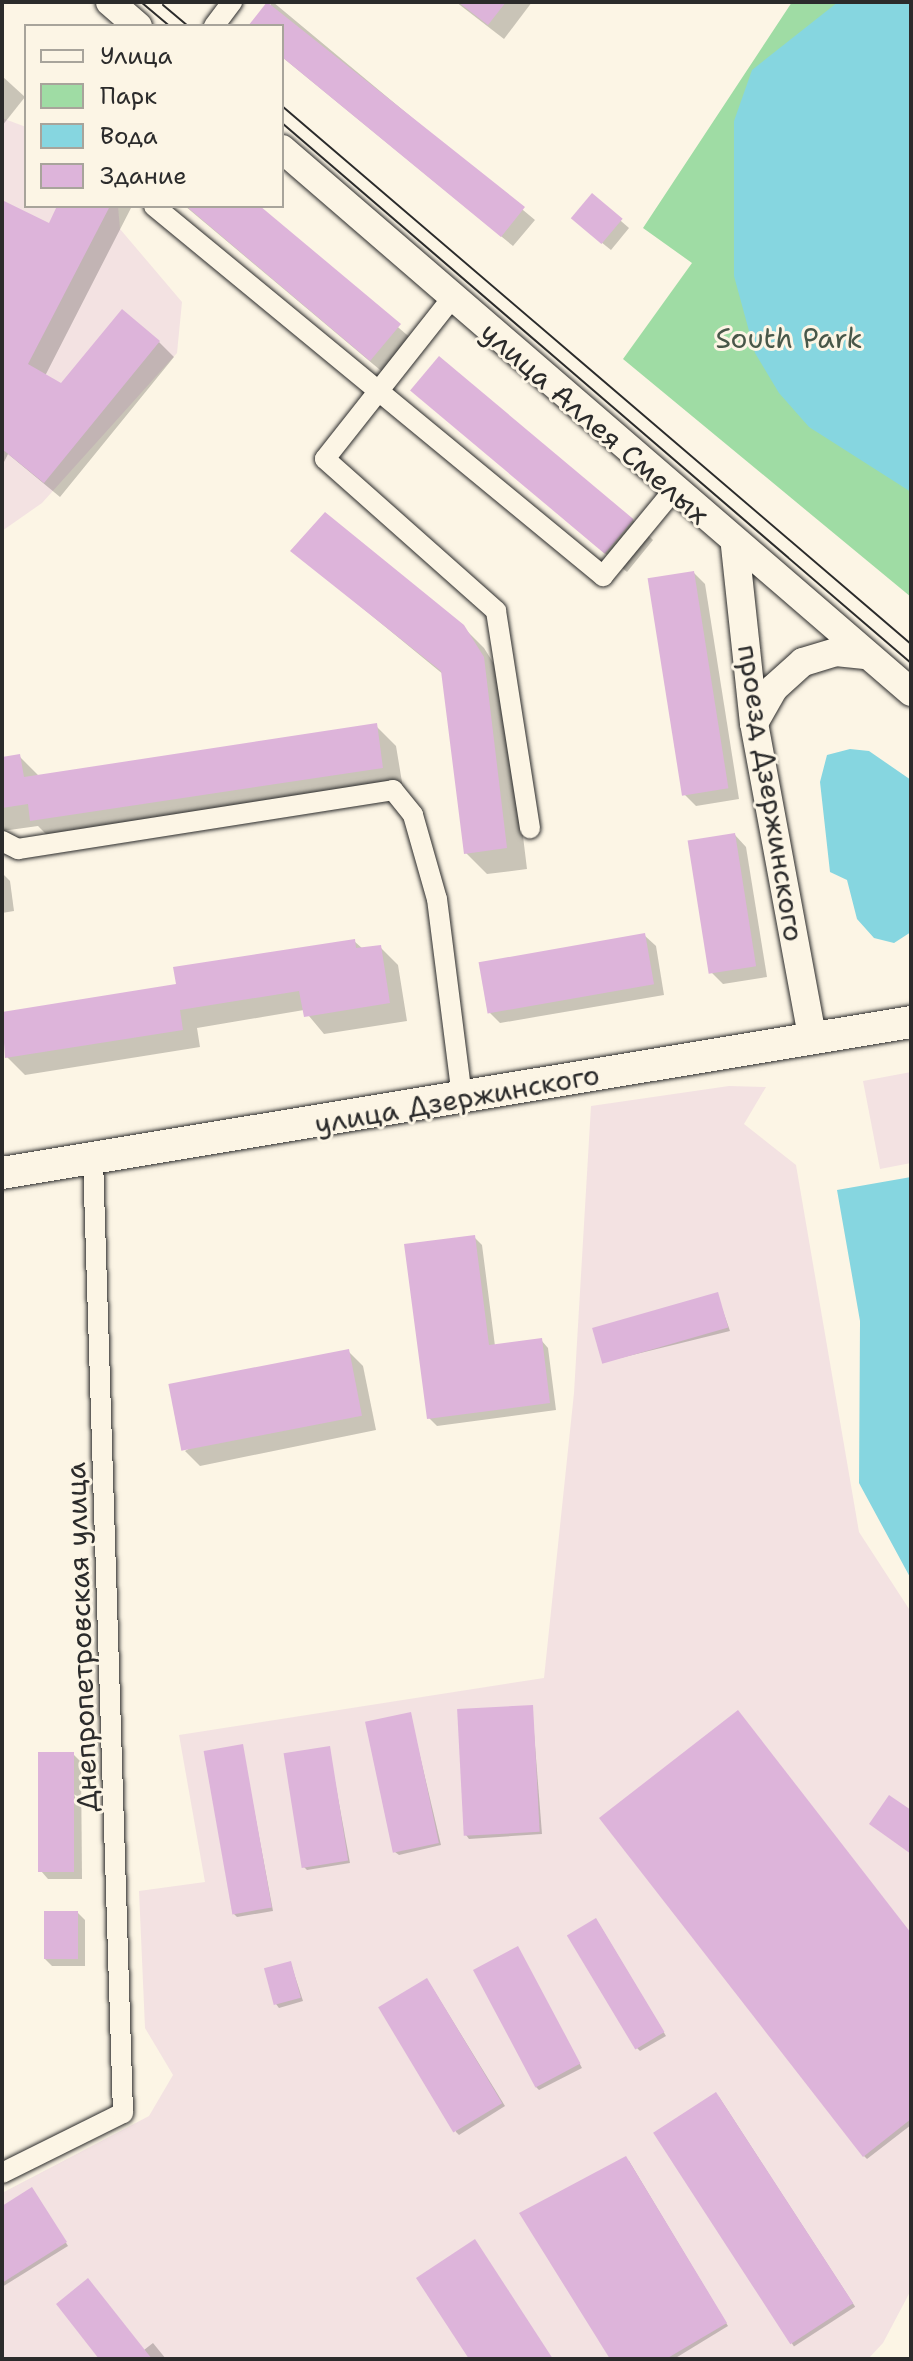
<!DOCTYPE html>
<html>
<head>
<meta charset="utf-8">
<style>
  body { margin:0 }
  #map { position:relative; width:913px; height:2361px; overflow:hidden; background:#fcf5e5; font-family:"Shantell Sans",sans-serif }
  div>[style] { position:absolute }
  .built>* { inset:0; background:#f3e2e2 }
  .green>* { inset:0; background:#9fdca4 }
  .water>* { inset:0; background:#86d6e0 }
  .shadow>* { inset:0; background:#0003; transform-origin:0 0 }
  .building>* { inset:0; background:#ddb4da; transform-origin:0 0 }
  .roads { filter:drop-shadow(0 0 2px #2b2b2b) drop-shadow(0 0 2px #2b2b2b) }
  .minor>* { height:20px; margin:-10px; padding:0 10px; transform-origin:10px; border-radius:10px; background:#fcf5e5 }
  .secondary>* { height:28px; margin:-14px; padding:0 14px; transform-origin:14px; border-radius:14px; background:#fcf5e5 }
  .primary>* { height:32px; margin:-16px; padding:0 16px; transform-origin:16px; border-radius:16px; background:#fcf5e5 }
  .tram>* { height:2px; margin:-1px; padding:0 1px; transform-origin:1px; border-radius:1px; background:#2b2b2b }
  span { translate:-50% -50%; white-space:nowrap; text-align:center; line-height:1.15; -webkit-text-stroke:6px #fcf5e5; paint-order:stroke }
  .park-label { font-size:28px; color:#485749 }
  .street-label { font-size:28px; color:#2b2b2b }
  .frame { position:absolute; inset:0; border:4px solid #2b2b2b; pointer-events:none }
  .legend { position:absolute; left:24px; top:24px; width:260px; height:184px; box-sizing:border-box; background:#fcf5e5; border:2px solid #a8a49b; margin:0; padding:10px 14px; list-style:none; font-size:24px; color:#2b2b2b }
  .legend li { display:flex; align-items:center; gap:16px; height:40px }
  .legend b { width:40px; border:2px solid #a8a49b }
</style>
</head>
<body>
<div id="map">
  <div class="built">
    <div style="clip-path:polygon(2px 118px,26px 127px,26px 206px,118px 206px,120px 229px,182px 302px,177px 353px,42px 503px,2px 531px)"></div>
    <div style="clip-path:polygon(911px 1072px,911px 1163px,880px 1169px,863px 1081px)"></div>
    <div style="clip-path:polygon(729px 1086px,766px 1087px,744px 1124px,796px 1165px,859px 1532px,911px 1612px,911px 2290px,883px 2343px,868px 2359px,2px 2359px,2px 2193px,149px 2116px,173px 2075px,145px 2028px,139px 1891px,205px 1882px,179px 1735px,544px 1678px,574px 1393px,591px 1106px)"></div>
  </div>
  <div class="green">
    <div style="clip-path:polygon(792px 2px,911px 2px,911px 597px,623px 359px,692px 263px,643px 228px)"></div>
  </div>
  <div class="water">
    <div style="clip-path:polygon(838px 2px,911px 2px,911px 492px,809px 427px,779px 393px,755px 353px,734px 276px,734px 121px,752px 70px)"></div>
    <div style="clip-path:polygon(850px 749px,869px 751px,911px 780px,911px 932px,894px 943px,874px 938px,857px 919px,847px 880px,830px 872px,820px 782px,827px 755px)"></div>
    <div style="clip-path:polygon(911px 1177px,911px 1579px,859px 1483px,860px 1321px,837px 1190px)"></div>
  </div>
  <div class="shadow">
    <div style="clip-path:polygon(273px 2px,535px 220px,513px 246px,282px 57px,282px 26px,250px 26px)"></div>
    <div style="clip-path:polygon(456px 2px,532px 2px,504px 39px)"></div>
    <div style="clip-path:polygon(2px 76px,25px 97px,2px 126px)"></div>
    <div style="clip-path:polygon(592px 196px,629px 228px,611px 250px,581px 226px)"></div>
    <div style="clip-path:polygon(2px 202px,50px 226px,60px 206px,131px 208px,45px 376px,61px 385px,159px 342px,174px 357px,60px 497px,8px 454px,2px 466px)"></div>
    <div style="clip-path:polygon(185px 206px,256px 206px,420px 346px,392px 380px)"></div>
    <div style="clip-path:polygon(413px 391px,632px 519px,653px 540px,627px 572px)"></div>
    <div style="clip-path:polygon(293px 551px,463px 627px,484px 648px,504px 680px,527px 869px,487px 874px,466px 853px,444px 675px)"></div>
    <div style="clip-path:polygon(694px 573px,705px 584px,739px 799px,696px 806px,685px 795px)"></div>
    <div style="clip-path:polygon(376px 726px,396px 746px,403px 788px,53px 841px,38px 826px,2px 831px,2px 759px,19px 756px,40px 777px)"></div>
    <div style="clip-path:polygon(735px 835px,746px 847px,767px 977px,723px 984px,712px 973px)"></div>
    <div style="clip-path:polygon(2px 873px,10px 881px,14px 911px,2px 913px)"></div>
    <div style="clip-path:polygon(644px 935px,656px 946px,664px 995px,500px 1023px,489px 1012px)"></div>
    <div style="clip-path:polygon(354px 941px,363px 949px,380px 947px,398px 965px,407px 1021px,324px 1034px,304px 1010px,197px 1028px,200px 1047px,25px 1075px,7px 1057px,2px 1014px,178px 986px)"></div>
    <div style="clip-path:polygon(474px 1237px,482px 1245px,495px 1346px,541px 1340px,548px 1348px,556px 1410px,437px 1426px,429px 1418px)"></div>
    <div style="clip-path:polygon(717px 1294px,730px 1331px,604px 1362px)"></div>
    <div style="clip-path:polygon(348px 1351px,363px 1366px,376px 1430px,200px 1466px,185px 1451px)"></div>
    <div style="clip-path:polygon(532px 1707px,542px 1834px,469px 1839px,466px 1835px)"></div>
    <div style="clip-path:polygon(410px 1714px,441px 1845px,399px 1855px,395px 1852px)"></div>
    <div style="clip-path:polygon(242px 1746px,273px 1911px,237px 1917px,234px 1914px)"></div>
    <div style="clip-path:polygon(329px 1749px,350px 1863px,307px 1870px,304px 1867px)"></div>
    <div style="clip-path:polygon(73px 1754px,81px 1762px,82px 1879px,48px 1879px,41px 1871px)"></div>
    <div style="clip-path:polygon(78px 1913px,85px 1920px,85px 1966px,52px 1966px,45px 1959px)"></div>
    <div style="clip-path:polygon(599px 1924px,666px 2036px,640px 2051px,637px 2048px)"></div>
    <div style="clip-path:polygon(911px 1935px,911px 2125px,867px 2159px,864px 2156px)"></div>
    <div style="clip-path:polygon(518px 1949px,582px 2068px,539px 2090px,536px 2087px)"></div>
    <div style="clip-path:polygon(291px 1964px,303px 2001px,279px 2008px,276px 2004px)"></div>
    <div style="clip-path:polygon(430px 1984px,505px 2106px,459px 2135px,456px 2132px)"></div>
    <div style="left:719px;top:2097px;width:250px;height:73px;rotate:57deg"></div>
    <div style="clip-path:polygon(629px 2161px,728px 2326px,674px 2359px,612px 2359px,522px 2214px)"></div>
    <div style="clip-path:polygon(35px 2193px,68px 2246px,2px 2287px,2px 2209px)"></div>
    <div style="clip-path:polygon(153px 2343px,166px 2359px,120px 2359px,144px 2350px)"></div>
  </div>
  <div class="building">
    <div style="clip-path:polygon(267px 2px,525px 207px,501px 237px,282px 57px,282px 26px,248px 26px)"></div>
    <div style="clip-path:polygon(458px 2px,506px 2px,488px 25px)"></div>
    <div style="left:592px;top:193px;width:40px;height:33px;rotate:40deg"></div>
    <div style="clip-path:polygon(2px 200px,49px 223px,57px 206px,110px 206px,28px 364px,61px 383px,122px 309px,160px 341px,44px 483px,2px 449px)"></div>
    <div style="clip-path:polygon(186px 206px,260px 206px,401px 324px,370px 361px)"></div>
    <div style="left:439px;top:356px;width:254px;height:45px;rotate:40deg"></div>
    <div style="clip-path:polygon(325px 512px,464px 625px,484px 657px,507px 848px,464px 854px,441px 671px,290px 551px)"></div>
    <div style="left:694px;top:571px;width:220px;height:47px;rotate:81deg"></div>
    <div style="clip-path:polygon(377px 723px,383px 768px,30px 821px,28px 804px,2px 808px,2px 757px,20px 754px,24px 777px)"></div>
    <div style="left:735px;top:833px;width:135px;height:48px;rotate:81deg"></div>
    <div style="left:645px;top:933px;width:52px;height:169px;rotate:80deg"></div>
    <div style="clip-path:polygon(355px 939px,356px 948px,381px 945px,390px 1003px,304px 1017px,299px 991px,180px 1010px,183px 1030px,5px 1058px,2px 1012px,176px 984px,173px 967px)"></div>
    <div style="clip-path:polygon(475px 1235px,489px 1345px,542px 1338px,550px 1403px,427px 1419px,404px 1244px)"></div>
    <div style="left:718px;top:1292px;width:37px;height:131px;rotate:74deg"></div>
    <div style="left:349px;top:1349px;width:68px;height:184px;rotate:79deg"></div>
    <div style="left:533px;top:1705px;width:127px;height:76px;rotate:87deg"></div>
    <div style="clip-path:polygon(738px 1710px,911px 1933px,911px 2119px,863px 2157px,599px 1818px)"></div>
    <div style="left:411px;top:1712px;width:134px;height:47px;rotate:78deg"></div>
    <div style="left:243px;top:1744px;width:166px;height:40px;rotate:80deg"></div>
    <div style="left:330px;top:1746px;width:116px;height:47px;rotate:81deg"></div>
    <div style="left:38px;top:1752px;width:36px;height:120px"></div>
    <div style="clip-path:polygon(889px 1795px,911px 1810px,911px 1854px,869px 1824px)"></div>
    <div style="left:44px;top:1911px;width:34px;height:48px"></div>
    <div style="left:596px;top:1918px;width:133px;height:34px;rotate:59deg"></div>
    <div style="left:518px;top:1946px;width:133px;height:51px;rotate:62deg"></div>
    <div style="left:291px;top:1961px;width:38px;height:28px;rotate:75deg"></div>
    <div style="left:427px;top:1978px;width:146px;height:57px;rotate:59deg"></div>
    <div style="left:716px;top:2092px;width:252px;height:75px;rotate:57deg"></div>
    <div style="clip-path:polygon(626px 2156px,727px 2323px,666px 2359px,610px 2359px,519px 2213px)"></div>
    <div style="clip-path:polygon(32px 2187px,67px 2242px,2px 2283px,2px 2206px)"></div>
    <div style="clip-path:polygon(475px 2239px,553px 2359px,469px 2359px,416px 2278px)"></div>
    <div style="clip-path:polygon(88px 2278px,152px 2359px,99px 2359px,56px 2304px)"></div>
  </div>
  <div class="roads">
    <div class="minor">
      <div style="left:214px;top:26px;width:30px;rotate:-53deg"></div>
      <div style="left:154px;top:206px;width:582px;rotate:39.49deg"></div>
      <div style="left:603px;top:576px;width:110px;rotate:-50.5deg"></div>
      <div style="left:452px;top:298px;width:205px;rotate:128.3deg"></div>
      <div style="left:325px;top:459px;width:229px;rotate:41.6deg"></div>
      <div style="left:496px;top:611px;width:220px;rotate:81.1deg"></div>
      <div style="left:2px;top:841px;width:18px;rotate:27deg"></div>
      <div style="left:18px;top:849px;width:380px;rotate:-8.9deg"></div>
      <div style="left:393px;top:790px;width:32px;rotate:51deg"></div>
      <div style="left:413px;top:815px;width:87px;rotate:74.1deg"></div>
      <div style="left:437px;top:899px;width:201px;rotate:82.8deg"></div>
      <div style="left:2px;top:2173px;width:135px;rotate:-26.4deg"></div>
      <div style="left:123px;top:2113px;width:952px;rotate:-91.8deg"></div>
    </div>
    <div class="secondary">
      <div style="left:110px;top:2px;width:37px;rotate:41deg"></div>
      <div style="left:282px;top:149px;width:831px;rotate:40.8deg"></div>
      <div style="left:735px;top:546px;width:178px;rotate:83.9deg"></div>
      <div style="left:754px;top:723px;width:322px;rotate:79.5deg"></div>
      <div style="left:754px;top:723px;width:40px;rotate:-60.3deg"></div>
      <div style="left:774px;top:688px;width:39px;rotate:-42deg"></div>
      <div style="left:803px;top:662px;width:34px;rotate:-17deg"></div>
      <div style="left:836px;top:652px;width:29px;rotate:6deg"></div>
    </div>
    <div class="primary">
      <div style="left:2px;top:1173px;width:921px;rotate:-9.43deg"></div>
    </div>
  </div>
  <div class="tram">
    <div style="left:141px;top:2px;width:38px;rotate:40deg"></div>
    <div style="left:163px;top:5px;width:33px;rotate:40deg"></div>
    <div style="left:282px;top:106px;width:828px;rotate:40.54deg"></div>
    <div style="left:282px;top:123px;width:829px;rotate:40.65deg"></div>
  </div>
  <div class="park-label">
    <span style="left:789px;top:338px">South Park</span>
  </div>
  <div class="street-label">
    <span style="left:595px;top:423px;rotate:41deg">улица Аллея Смелых</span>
    <span style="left:771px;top:793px;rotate:81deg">проезд Дзержинского</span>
    <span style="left:457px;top:1099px;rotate:-10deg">улица Дзержинского</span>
    <span style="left:81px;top:1637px;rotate:-92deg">Днепропетровская улица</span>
  </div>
  <div class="frame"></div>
  <ul class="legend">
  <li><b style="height:10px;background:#fcf5e5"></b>Улица</li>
  <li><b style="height:22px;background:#9fdca4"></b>Парк</li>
  <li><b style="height:22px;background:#86d6e0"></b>Вода</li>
  <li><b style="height:22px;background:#ddb4da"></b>Здание</li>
  </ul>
</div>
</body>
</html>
